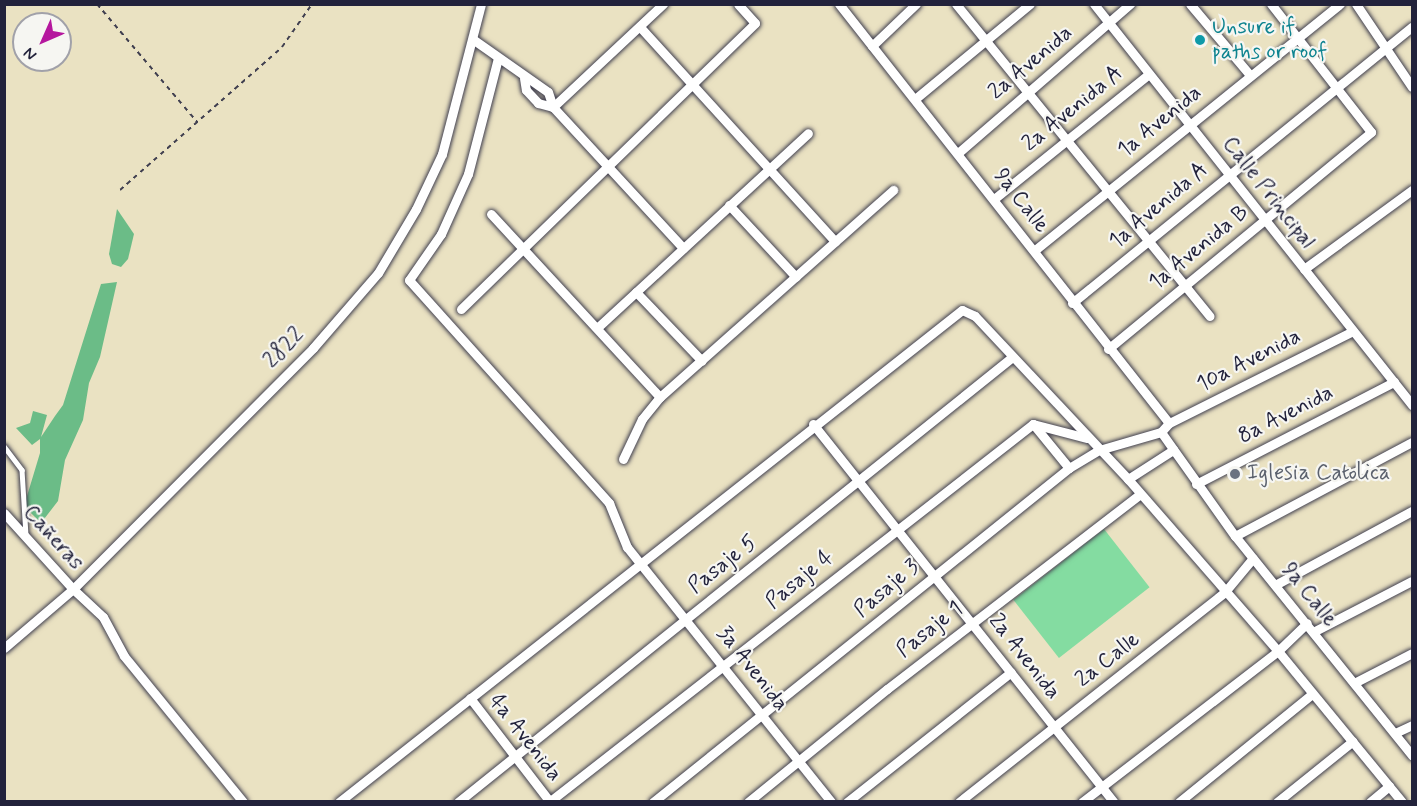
<!DOCTYPE html>
<html>
<head>
<meta charset="utf-8">
<style>
  body { margin:0 }
  #map { position:relative; width:1417px; height:806px; overflow:hidden; background:#eae2c2; font-family:Mynerve,sans-serif }
  div>[style] { position:absolute }
  .green>* { inset:0; background:#84dca1; transform-origin:0 0 }
  .forest>* { inset:0; background:#6bbc87 }
  .path>* { height:2px; margin-top:-1px; transform-origin:0; background:repeating-linear-gradient(90deg,#403f4f 0 4.5px,transparent 0 9px) }
  .roads { filter:drop-shadow(0 0 2px #403f4f) drop-shadow(0 0 2px #403f4f) }
  .service>* { height:4.5px; margin:-2.25px; padding:0 2.25px; transform-origin:2.25px; border-radius:2.25px; background:#fff }
  .minor>* { height:9px; margin:-4.5px; padding:0 4.5px; transform-origin:4.5px; border-radius:4.5px; background:#fff }
  .dots>* { width:16px; height:16px; translate:-50% -50%; box-sizing:border-box; border:3px solid #f6f6f2; border-radius:50% }
  span { translate:-50% -50%; white-space:nowrap; text-align:center; line-height:1.15; -webkit-text-stroke:4.5px #f6f6f2; paint-order:stroke }
  .culture-label { font-size:22px; color:#0d838f }
  .left { translate:0 -50%; text-align:left }
  .street-label { font-size:22px; color:#22223b }
  .worship-label { font-size:22px; color:#5b616d }
  .frame { position:absolute; inset:0; border:6px solid #22223b; pointer-events:none }
  .north { position:absolute; left:12px; top:12px; width:60px; height:60px; box-sizing:border-box; background:#f6f6f2; border:2px solid #a1a1a9; border-radius:50%; rotate:225deg; font-size:16px; font-weight:700; line-height:24px; text-align:center; color:#22223b }
  .north::after { content:''; display:block; margin:auto; width:21px; height:27px; background:#b5179e; clip-path:polygon(50% 0,100% 100%,50% 72%,0 100%) }
</style>
</head>
<body>
<div id="map">
  <div class="green">
    <div style="left:1104px;top:529px;width:74px;height:115px;rotate:52deg"></div>
  </div>
  <div class="forest">
    <div style="clip-path:polygon(117px 209px,134px 234px,128px 259px,121px 267px,112px 264px,109px 254px)"></div>
    <div style="clip-path:polygon(117px 282px,100px 357px,89px 383px,83px 420px,65px 460px,58px 501px,41px 523px,24px 506px,40px 453px,40px 439px,32px 445px,16px 428px,30px 423px,33px 411px,47px 415px,41px 437px,55px 416px,63px 405px,101px 284px)"></div>
  </div>
  <div class="path">
    <div style="left:97px;top:4px;width:155px;rotate:49.7deg"></div>
    <div style="left:120px;top:190px;width:216px;rotate:-41.4deg"></div>
    <div style="left:282px;top:47px;width:52px;rotate:-55.1deg"></div>
  </div>
  <div class="roads">
    <div class="service">
      <div style="left:4px;top:446px;width:30px;rotate:53deg"></div>
      <div style="left:22px;top:470px;width:66px;rotate:86.5deg"></div>
    </div>
    <div class="minor">
      <div style="left:839px;top:4px;width:533px;rotate:51.78deg"></div>
      <div style="left:956px;top:4px;width:402px;rotate:50.9deg"></div>
      <div style="left:1094px;top:4px;width:512px;rotate:51.58deg"></div>
      <div style="left:1190px;top:4px;width:93px;rotate:49.8deg"></div>
      <div style="left:1356px;top:4px;width:100px;rotate:56deg"></div>
      <div style="left:640px;top:27px;width:290px;rotate:47.7deg"></div>
      <div style="left:474px;top:40px;width:90px;rotate:35.1deg"></div>
      <div style="left:548px;top:92px;width:16px;rotate:72deg"></div>
      <div style="left:553px;top:107px;width:192px;rotate:47.3deg"></div>
      <div style="left:872px;top:46px;width:61px;rotate:-43.7deg"></div>
      <div style="left:498px;top:58px;width:120px;rotate:104.5deg"></div>
      <div style="left:468px;top:174px;width:66px;rotate:114.2deg"></div>
      <div style="left:441px;top:234px;width:56px;rotate:124.8deg"></div>
      <div style="left:409px;top:280px;width:300px;rotate:48.1deg"></div>
      <div style="left:609px;top:503px;width:48px;rotate:67.8deg"></div>
      <div style="left:627px;top:547px;width:327px;rotate:51.3deg"></div>
      <div style="left:524px;top:78px;width:12px;rotate:81deg"></div>
      <div style="left:526px;top:90px;width:18px;rotate:47deg"></div>
      <div style="left:538px;top:103px;width:16px;rotate:15deg"></div>
      <div style="left:915px;top:99px;width:149px;rotate:-39.6deg"></div>
      <div style="left:553px;top:107px;width:151px;rotate:-43.1deg"></div>
      <div style="left:958px;top:153px;width:228px;rotate:-40.9deg"></div>
      <div style="left:994px;top:199px;width:199px;rotate:-38.9deg"></div>
      <div style="left:729px;top:205px;width:98px;rotate:47.1deg"></div>
      <div style="left:491px;top:214px;width:249px;rotate:47.3deg"></div>
      <div style="left:1035px;top:250px;width:392px;rotate:-38.9deg"></div>
      <div style="left:1304px;top:269px;width:134px;rotate:-36.2deg"></div>
      <div style="left:636px;top:292px;width:95px;rotate:46.3deg"></div>
      <div style="left:1072px;top:303px;width:438px;rotate:-39.1deg"></div>
      <div style="left:461px;top:309px;width:410px;rotate:-44.2deg"></div>
      <div style="left:755px;top:23px;width:25px;rotate:-132deg"></div>
      <div style="left:597px;top:328px;width:287px;rotate:-42.7deg"></div>
      <div style="left:1353px;top:331px;width:206px;rotate:153.4deg"></div>
      <div style="left:1169px;top:423px;width:12px;rotate:132deg"></div>
      <div style="left:1161px;top:432px;width:128px;rotate:54.6deg"></div>
      <div style="left:1235px;top:536px;width:282px;rotate:51.1deg"></div>
      <div style="left:1108px;top:349px;width:341px;rotate:-39.5deg"></div>
      <div style="left:1371px;top:132px;width:162px;rotate:-128deg"></div>
      <div style="left:813px;top:424px;width:483px;rotate:51.5deg"></div>
      <div style="left:1033px;top:424px;width:57px;rotate:50.7deg"></div>
      <div style="left:623px;top:459px;width:44px;rotate:-64.6deg"></div>
      <div style="left:642px;top:419px;width:28px;rotate:-51deg"></div>
      <div style="left:660px;top:397px;width:312px;rotate:-41.6deg"></div>
      <div style="left:1128px;top:479px;width:54px;rotate:-32.8deg"></div>
      <div style="left:1196px;top:484px;width:223px;rotate:-27.3deg"></div>
      <div style="left:4px;top:513px;width:103px;rotate:47.8deg"></div>
      <div style="left:73px;top:589px;width:41px;rotate:43deg"></div>
      <div style="left:103px;top:617px;width:44px;rotate:61.7deg"></div>
      <div style="left:124px;top:656px;width:188px;rotate:50.8deg"></div>
      <div style="left:1235px;top:536px;width:200px;rotate:-28deg"></div>
      <div style="left:1275px;top:585px;width:156px;rotate:-28.4deg"></div>
      <div style="left:1313px;top:632px;width:111px;rotate:-27.3deg"></div>
      <div style="left:4px;top:648px;width:91px;rotate:-40.5deg"></div>
      <div style="left:73px;top:589px;width:340px;rotate:-45.1deg"></div>
      <div style="left:313px;top:348px;width:99px;rotate:-49.1deg"></div>
      <div style="left:378px;top:273px;width:74px;rotate:-59.3deg"></div>
      <div style="left:416px;top:209px;width:61px;rotate:-64.7deg"></div>
      <div style="left:442px;top:154px;width:155px;rotate:-75.4deg"></div>
      <div style="left:1354px;top:683px;width:65px;rotate:-27.3deg"></div>
      <div style="left:470px;top:698px;width:131px;rotate:52.4deg"></div>
      <div style="left:1395px;top:733px;width:19px;rotate:-25deg"></div>
      <div style="left:339px;top:802px;width:794px;rotate:-38.3deg"></div>
      <div style="left:962px;top:310px;width:14px;rotate:25deg"></div>
      <div style="left:975px;top:316px;width:224px;rotate:46.8deg"></div>
      <div style="left:1128px;top:479px;width:228px;rotate:48.9deg"></div>
      <div style="left:1278px;top:651px;width:195px;rotate:50.6deg"></div>
      <div style="left:458px;top:802px;width:709px;rotate:-38.76deg"></div>
      <div style="left:549px;top:802px;width:614px;rotate:-37.99deg"></div>
      <div style="left:1033px;top:424px;width:56px;rotate:14.5deg"></div>
      <div style="left:653px;top:802px;width:533px;rotate:-38.76deg"></div>
      <div style="left:1069px;top:468px;width:35px;rotate:-31deg"></div>
      <div style="left:1099px;top:450px;width:65px;rotate:-16.2deg"></div>
      <div style="left:748px;top:802px;width:179px;rotate:-39.1deg"></div>
      <div style="left:887px;top:689px;width:319px;rotate:-37.6deg"></div>
      <div style="left:847px;top:802px;width:209px;rotate:-38.4deg"></div>
      <div style="left:959px;top:802px;width:337px;rotate:-38.3deg"></div>
      <div style="left:1224px;top:593px;width:45px;rotate:-50.4deg"></div>
      <div style="left:1082px;top:802px;width:247px;rotate:-37.6deg"></div>
      <div style="left:1278px;top:651px;width:40px;rotate:-44deg"></div>
      <div style="left:1179px;top:802px;width:171px;rotate:-39.1deg"></div>
      <div style="left:1277px;top:802px;width:97px;rotate:-38.8deg"></div>
      <div style="left:1370px;top:802px;width:25px;rotate:-40deg"></div>
    </div>
  </div>
  <div class="dots">
    <div style="left:1200px;top:40px;background:#0f9aa8"></div>
    <div style="left:1235px;top:474px;background:#6b7280"></div>
  </div>
  <div class="culture-label">
    <span class="left" style="left:1212px;top:40px">Unsure if<br>paths or roof</span>
  </div>
  <div class="street-label">
    <span style="left:1031px;top:63px;rotate:-40deg">2a Avenida</span>
    <span style="left:1073px;top:109px;rotate:-39deg">2a Avenida A</span>
    <span style="left:1160px;top:122px;rotate:-39deg">1a Avenida</span>
    <span style="left:1268px;top:193px;rotate:52deg">Calle Principal</span>
    <span style="left:1021px;top:201px;rotate:52deg">9a Calle</span>
    <span style="left:1159px;top:206px;rotate:-40deg">1a Avenida A</span>
    <span style="left:1199px;top:248px;rotate:-39deg">1a Avenida B</span>
    <span style="left:284px;top:348px;rotate:-46deg">2822</span>
    <span style="left:1249px;top:361px;rotate:-27deg">10a Avenida</span>
    <span style="left:1286px;top:415px;rotate:-27deg">8a Avenida</span>
    <span style="left:53px;top:538px;rotate:48deg">Cañeras</span>
    <span style="left:723px;top:565px;rotate:-38deg">Pasaje 5</span>
    <span style="left:800px;top:580px;rotate:-39deg">Pasaje 4</span>
    <span style="left:887px;top:589px;rotate:-40deg">Pasaje 3</span>
    <span style="left:1309px;top:595px;rotate:51deg">9a Calle</span>
    <span style="left:930px;top:630px;rotate:-38deg">Pasaje 1</span>
    <span style="left:1024px;top:657px;rotate:52deg">2a Avenida</span>
    <span style="left:1108px;top:660px;rotate:-38deg">2a Calle</span>
    <span style="left:752px;top:669px;rotate:52deg">3a Avenida</span>
    <span style="left:525px;top:738px;rotate:52deg">4a Avenida</span>
  </div>
  <div class="worship-label">
    <span class="left" style="left:1247px;top:474px">Iglesia Catolica</span>
  </div>
  <div class="frame"></div>
  <div class="north">N</div>
</div>
</body>
</html>
